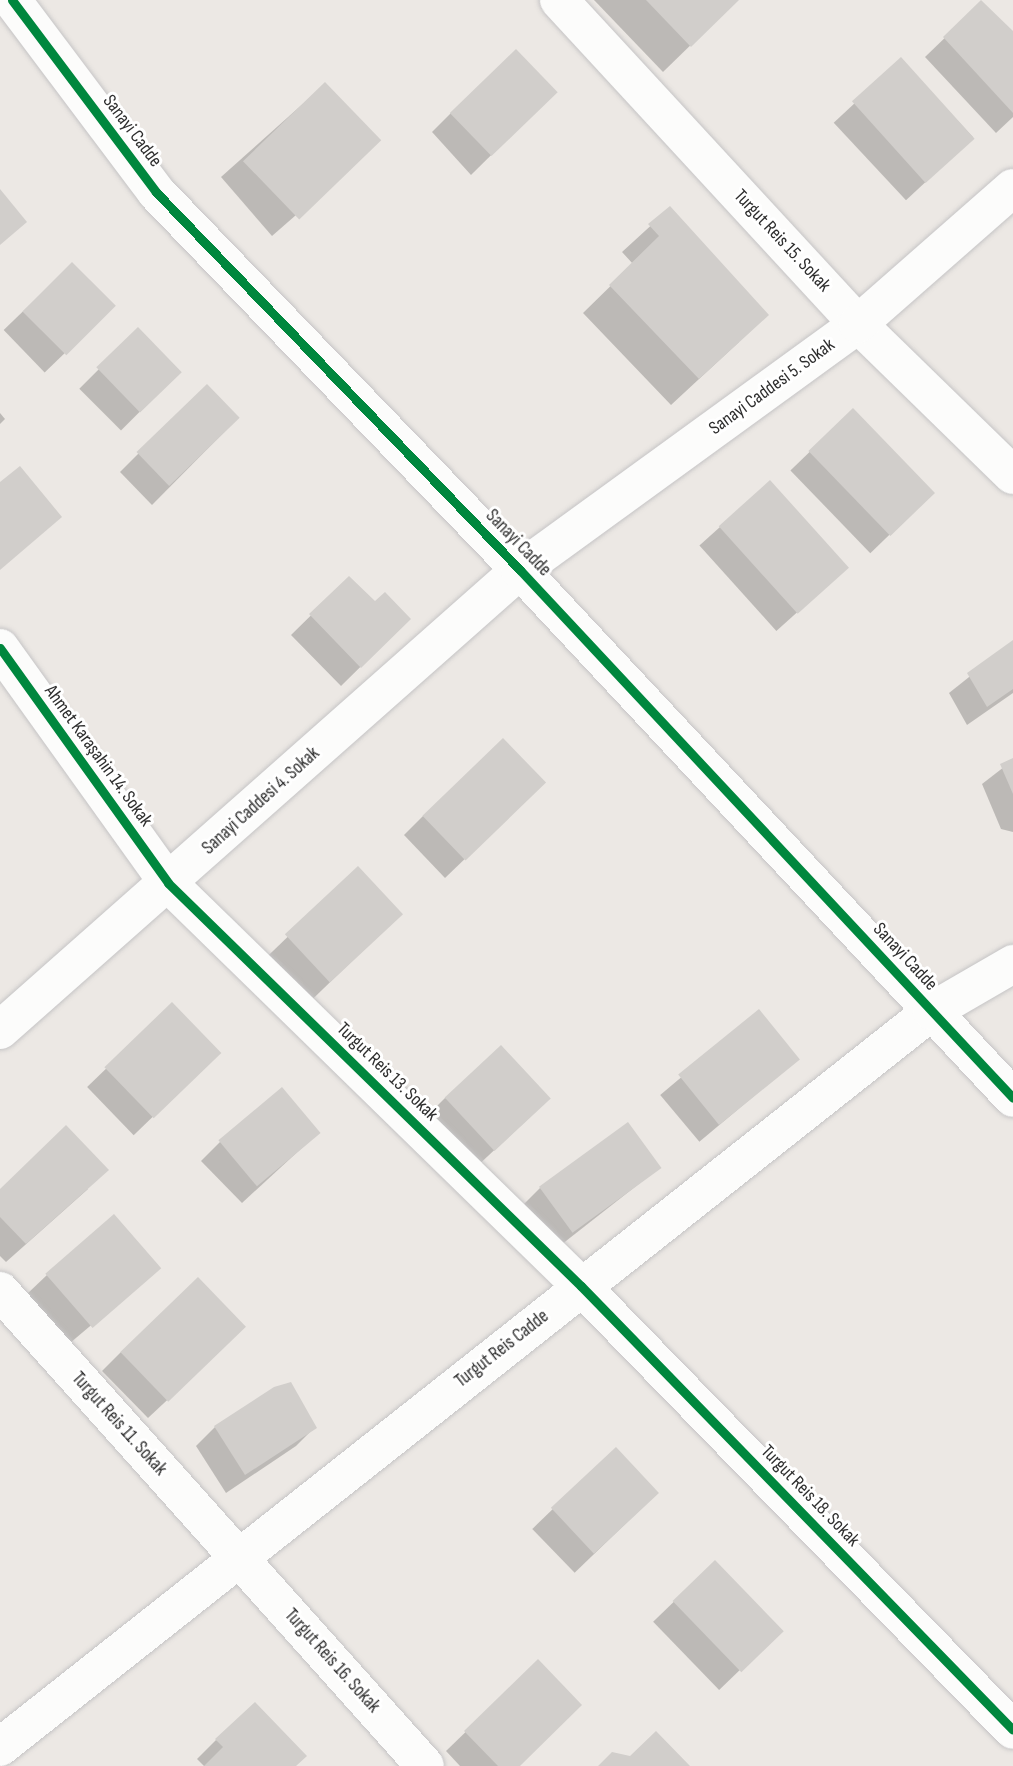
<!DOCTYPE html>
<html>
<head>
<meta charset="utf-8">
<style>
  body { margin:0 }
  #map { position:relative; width:1013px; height:1766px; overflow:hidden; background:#ece8e4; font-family:"Sofia Sans Condensed",sans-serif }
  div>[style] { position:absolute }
  .shadow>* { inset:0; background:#0003; transform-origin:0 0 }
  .building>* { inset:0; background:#d1cecb; transform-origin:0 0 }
  .roads { filter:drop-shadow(0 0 2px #c5c4c5) drop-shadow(0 0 2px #c5c4c5) }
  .minor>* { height:38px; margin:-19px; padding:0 19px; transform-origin:19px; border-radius:19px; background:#fcfcfb }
  .tertiary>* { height:38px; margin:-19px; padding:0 19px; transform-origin:19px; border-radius:19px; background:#fcfcfb }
  .cycleway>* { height:9px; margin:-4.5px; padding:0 4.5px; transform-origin:4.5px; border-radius:4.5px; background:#00873e }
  span { translate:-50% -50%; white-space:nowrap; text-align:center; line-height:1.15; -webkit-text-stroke:6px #fff; paint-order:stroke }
  .street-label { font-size:19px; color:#2e2e2e }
</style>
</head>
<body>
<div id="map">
  <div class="shadow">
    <div style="clip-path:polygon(594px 0,737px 0,663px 72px)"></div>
    <div style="clip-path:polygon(982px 2px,1013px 34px,1013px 117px,996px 133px,925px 57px)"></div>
    <div style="left:901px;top:60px;width:106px;height:92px;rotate:47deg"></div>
    <div style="clip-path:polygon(324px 85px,359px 160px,272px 236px,221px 177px)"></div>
    <div style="clip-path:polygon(536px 111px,471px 175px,432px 132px,451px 113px)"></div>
    <div style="clip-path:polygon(669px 209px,739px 342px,671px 405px,583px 313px,633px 264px,622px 252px)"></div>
    <div style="left:72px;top:264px;width:59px;height:95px;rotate:46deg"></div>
    <div style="left:138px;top:330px;width:59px;height:83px;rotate:45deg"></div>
    <div style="left:853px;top:410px;width:115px;height:87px;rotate:46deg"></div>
    <div style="clip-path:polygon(0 413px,5px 419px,0 424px)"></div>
    <div style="clip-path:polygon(238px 418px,152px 505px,120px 472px,139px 453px)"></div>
    <div style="left:770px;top:482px;width:115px;height:95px;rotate:48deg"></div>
    <div style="clip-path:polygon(349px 578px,375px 603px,409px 619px,341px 686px,291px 635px)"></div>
    <div style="clip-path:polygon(1013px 642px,1013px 693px,967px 725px,949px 693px)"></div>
    <div style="clip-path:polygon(1013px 760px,1013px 832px,1001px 829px,982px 784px)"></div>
    <div style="clip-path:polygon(524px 802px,445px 878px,404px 835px,423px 816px)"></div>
    <div style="left:358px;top:869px;width:62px;height:125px;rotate:46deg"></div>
    <div style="left:172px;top:1005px;width:67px;height:118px;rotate:46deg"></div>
    <div style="left:759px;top:1012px;width:61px;height:129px;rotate:50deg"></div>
    <div style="clip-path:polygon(445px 1098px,530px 1117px,474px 1169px,426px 1117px)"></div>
    <div style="clip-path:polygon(318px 1133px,242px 1203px,201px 1161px,220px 1142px)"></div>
    <div style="clip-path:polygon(659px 1168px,552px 1252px,521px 1207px,540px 1188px)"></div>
    <div style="clip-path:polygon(88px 1189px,6px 1262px,0 1256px,0 1191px)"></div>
    <div style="clip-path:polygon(159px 1268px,70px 1343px,27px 1294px,47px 1275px)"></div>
    <div style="clip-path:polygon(225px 1346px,148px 1418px,102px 1371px,121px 1352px)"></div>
    <div style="clip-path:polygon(274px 1389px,315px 1427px,296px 1446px,226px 1493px,196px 1446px,215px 1427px)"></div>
    <div style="left:615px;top:1449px;width:61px;height:115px;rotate:46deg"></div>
    <div style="left:715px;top:1562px;width:95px;height:86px;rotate:46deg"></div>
    <div style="clip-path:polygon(538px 1662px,518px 1766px,460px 1766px,446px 1751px)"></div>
    <div style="clip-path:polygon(216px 1740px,295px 1766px,204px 1766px,197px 1759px)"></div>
  </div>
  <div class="building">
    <div style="clip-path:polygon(646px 0,739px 0,691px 47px)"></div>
    <div style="clip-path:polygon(981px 0,1013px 31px,1013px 113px,943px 37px)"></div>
    <div style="left:516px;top:49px;width:60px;height:92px;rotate:46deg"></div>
    <div style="left:901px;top:57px;width:110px;height:66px;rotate:48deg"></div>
    <div style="left:325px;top:82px;width:81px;height:114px;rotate:46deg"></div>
    <div style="clip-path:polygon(0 189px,27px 222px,0 245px)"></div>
    <div style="clip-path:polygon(670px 206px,769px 315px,699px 379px,609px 285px,659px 236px,648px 224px)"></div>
    <div style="left:72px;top:262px;width:62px;height:70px;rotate:45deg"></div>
    <div style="left:138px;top:327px;width:63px;height:58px;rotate:46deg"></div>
    <div style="left:207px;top:384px;width:47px;height:98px;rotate:46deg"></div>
    <div style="left:853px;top:408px;width:118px;height:62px;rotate:46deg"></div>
    <div style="clip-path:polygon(20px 466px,62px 517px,0 570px,0 482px)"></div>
    <div style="left:770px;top:480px;width:118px;height:69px;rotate:48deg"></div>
    <div style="clip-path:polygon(349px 576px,375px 601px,385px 592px,411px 619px,361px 668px,309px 614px)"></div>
    <div style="clip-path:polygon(1013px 640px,1013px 689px,987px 707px,967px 673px)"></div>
    <div style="left:503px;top:738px;width:62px;height:112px;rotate:46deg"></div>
    <div style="clip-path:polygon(1013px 758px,1013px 794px,1000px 764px)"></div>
    <div style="left:358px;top:866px;width:66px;height:100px;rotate:47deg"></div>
    <div style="left:172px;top:1002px;width:71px;height:94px;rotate:46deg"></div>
    <div style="left:759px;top:1009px;width:65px;height:104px;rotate:51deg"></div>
    <div style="left:501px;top:1045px;width:73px;height:77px;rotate:47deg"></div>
    <div style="left:282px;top:1087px;width:60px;height:83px;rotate:50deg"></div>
    <div style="left:628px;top:1122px;width:57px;height:110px;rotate:54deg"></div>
    <div style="clip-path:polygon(66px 1125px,109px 1170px,26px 1244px,0 1217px,0 1189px)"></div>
    <div style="left:114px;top:1214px;width:72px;height:91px;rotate:49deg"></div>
    <div style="left:198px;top:1277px;width:69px;height:108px;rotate:46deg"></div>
    <div style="clip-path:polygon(291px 1382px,317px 1428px,245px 1475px,214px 1426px,274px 1387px)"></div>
    <div style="left:616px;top:1447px;width:63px;height:89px;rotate:47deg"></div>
    <div style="left:715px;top:1560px;width:99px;height:59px;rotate:46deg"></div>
    <div style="clip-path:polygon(538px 1659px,582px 1705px,520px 1766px,498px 1766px,464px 1731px)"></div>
    <div style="clip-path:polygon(255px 1702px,307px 1756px,296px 1766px,204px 1766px,223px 1747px,215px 1739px)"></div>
    <div style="clip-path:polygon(656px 1731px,690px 1766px,598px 1766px,612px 1752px,630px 1756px)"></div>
  </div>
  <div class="roads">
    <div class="minor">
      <div style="left:559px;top:0;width:441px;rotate:47.3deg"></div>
      <div style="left:858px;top:324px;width:216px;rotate:44.3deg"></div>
      <div style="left:0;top:648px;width:289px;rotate:54.4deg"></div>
      <div style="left:168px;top:883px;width:577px;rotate:44.3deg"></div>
      <div style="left:581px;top:1286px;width:619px;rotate:45.78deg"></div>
      <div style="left:0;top:1030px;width:694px;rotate:-41.5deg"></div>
      <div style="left:520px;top:570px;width:418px;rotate:-36deg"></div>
      <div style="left:858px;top:324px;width:206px;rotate:-41.3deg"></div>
      <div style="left:0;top:1291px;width:637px;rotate:48.18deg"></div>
    </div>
    <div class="tertiary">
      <div style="left:12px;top:0;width:240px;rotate:53.1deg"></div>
      <div style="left:156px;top:192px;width:525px;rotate:46.08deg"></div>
      <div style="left:520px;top:570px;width:722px;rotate:46.96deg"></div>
      <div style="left:0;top:1747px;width:1188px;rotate:-38.3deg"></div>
      <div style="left:932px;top:1011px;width:94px;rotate:-30.1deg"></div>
    </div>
  </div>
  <div class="cycleway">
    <div style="left:12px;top:0;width:240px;rotate:53.1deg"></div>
    <div style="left:156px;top:192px;width:525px;rotate:46.08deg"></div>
    <div style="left:520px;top:570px;width:722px;rotate:46.96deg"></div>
    <div style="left:0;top:648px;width:289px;rotate:54.4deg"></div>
    <div style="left:168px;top:883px;width:577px;rotate:44.3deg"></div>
    <div style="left:581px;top:1286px;width:619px;rotate:45.78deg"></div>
  </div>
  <div class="street-label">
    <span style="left:132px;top:131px;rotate:53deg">Sanayi Cadde</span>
    <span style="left:782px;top:241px;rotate:47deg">Turgut Reis 15. Sokak</span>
    <span style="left:772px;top:387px;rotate:-36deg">Sanayi Caddesi 5. Sokak</span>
    <span style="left:518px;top:543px;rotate:46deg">Sanayi Cadde</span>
    <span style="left:98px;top:756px;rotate:54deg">Ahmet Karaşahin 14. Sokak</span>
    <span style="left:261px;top:801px;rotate:-42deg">Sanayi Caddesi 4. Sokak</span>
    <span style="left:905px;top:957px;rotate:47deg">Sanayi Cadde</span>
    <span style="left:387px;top:1072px;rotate:44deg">Turgut Reis 13. Sokak</span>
    <span style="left:502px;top:1349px;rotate:-38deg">Turgut Reis Cadde</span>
    <span style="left:119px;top:1424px;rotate:48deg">Turgut Reis 11. Sokak</span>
    <span style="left:810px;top:1496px;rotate:46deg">Turgut Reis 18. Sokak</span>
    <span style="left:332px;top:1661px;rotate:48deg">Turgut Reis 16. Sokak</span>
  </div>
</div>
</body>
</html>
